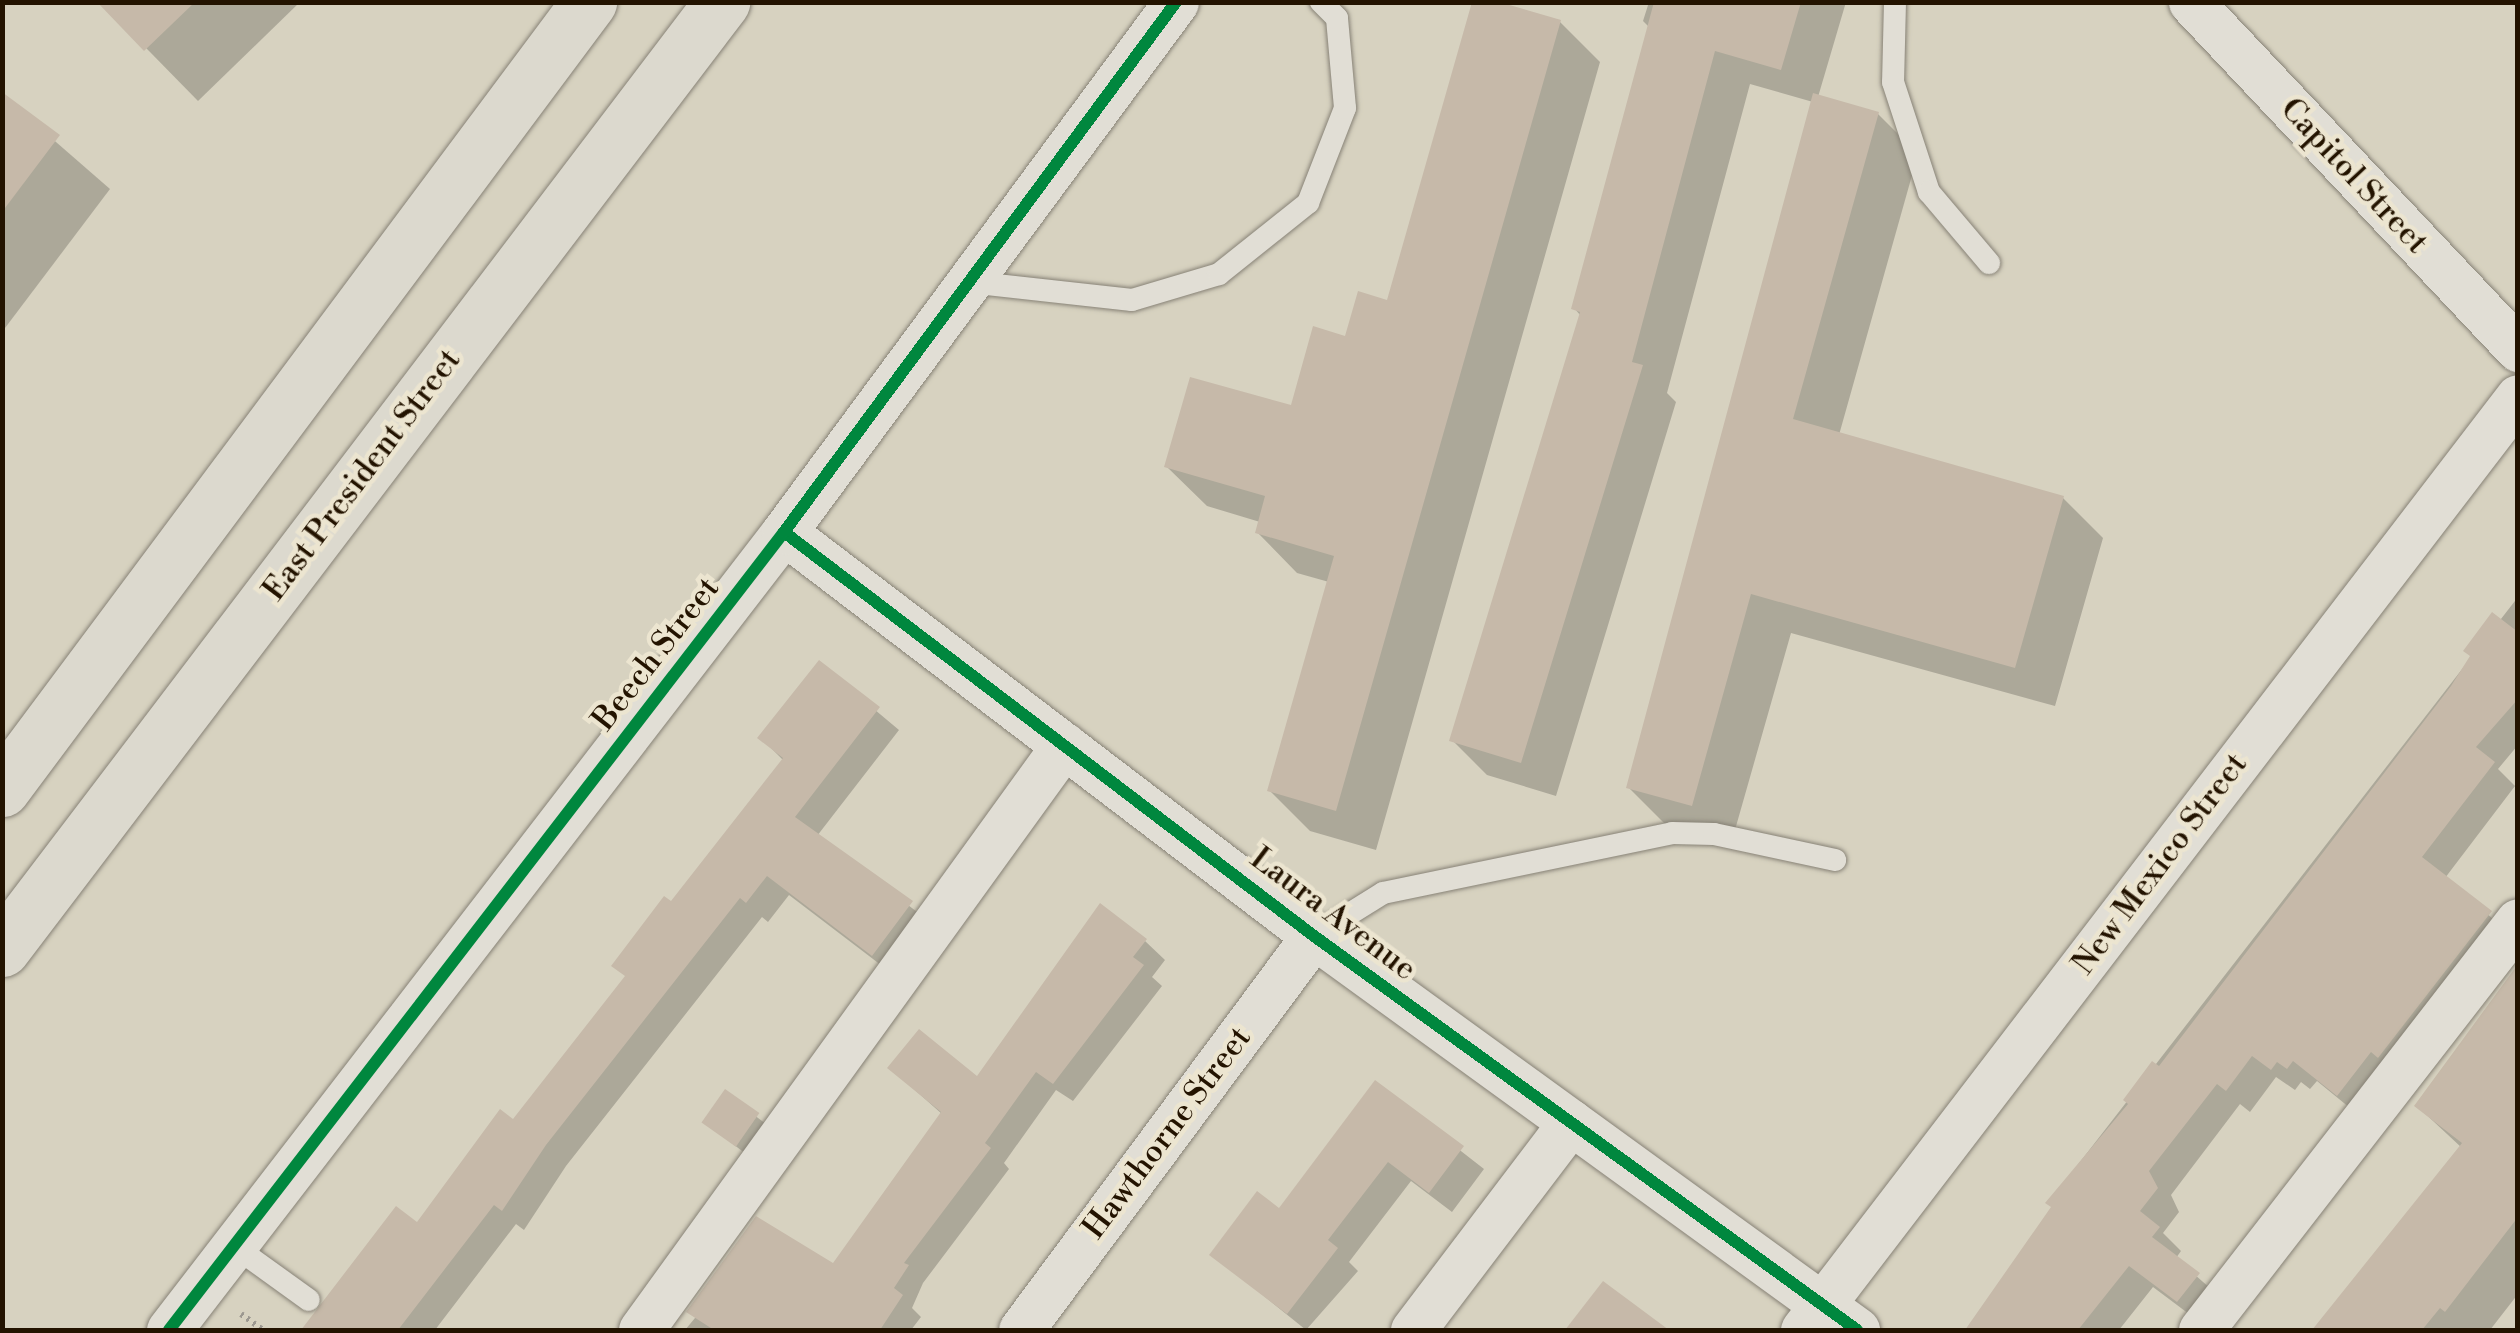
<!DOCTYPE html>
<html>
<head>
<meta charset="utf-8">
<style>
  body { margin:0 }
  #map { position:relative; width:2520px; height:1333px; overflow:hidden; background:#d7d2c0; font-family:"Libre Bodoni",serif }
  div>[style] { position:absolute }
  .shadow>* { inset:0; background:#0003; transform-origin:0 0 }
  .building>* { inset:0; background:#c6b9a9; transform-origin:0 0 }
  .path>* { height:6px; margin-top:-3px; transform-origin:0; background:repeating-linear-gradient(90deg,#9c9890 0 2.5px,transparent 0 7.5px) }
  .roads { filter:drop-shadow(0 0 2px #878276) drop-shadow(0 0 2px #878276) }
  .lane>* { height:22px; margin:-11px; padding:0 11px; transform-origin:11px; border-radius:11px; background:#e1ded5 }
  .street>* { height:45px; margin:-22.5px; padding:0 22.5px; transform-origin:22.5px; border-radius:22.5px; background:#e1ded5 }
  .primary>* { height:55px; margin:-27.5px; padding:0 27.5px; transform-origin:27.5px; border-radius:27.5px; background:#dcd9ce }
  .cycleway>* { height:12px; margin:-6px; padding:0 6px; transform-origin:6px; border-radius:6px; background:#00873e }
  span { translate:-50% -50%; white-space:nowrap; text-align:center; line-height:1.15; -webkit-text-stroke:9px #ece5d0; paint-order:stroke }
  .street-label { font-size:32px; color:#231300 }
  .frame { position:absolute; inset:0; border:5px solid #231300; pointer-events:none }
</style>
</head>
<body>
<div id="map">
  <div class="shadow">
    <div style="clip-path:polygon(101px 2px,300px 2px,198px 101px)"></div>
    <div style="clip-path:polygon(1649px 2px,1846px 2px,1818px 97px,1878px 114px,1918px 154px,1839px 435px,2063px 498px,2103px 538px,2055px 706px,1791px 633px,1731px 844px,1668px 827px,1628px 787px,1813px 102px,1750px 84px,1667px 393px,1676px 402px,1556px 796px,1487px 775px,1452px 740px,1581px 316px,1574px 308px,1677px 55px,1643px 21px)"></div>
    <div style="clip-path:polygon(1560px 22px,1600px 62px,1376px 850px,1310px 831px,1270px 791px,1329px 582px,1297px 573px,1258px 533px,1260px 522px,1207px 506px,1167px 467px,1293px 408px,1347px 339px,1389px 303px)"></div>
    <div style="clip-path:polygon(2px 95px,110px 189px,2px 332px)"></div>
    <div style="clip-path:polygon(2518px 597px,2518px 745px,2498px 769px,2515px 786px,2445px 878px,2513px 936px,2361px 1117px,2317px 1081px,2310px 1089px,2301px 1082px,2295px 1090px,2276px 1077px,2250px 1112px,2240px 1104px,2171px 1195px,2179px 1212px,2163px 1233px,2181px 1251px,2176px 1258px,2220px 1297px,2201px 1323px,2153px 1287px,2119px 1330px,1967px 1330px,2054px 1207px,2049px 1202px)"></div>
    <div style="clip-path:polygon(819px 663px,899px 730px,817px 836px,933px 924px,894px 975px,789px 895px,768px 922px,762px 917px,566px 1166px,524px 1230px,516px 1224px,435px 1330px,331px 1330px,316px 1315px,418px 1225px,513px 1123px,626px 977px,672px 905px,784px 761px,761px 738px)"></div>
    <div style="clip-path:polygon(1145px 941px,1165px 960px,1152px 977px,1162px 986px,1073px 1101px,1056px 1090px,1004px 1163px,1009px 1169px,923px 1283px,912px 1308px,921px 1317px,911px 1330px,685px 1330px,695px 1318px,833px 1267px,942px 1114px,890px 1068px,978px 1080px)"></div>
    <div style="clip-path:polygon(2518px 970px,2518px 1294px,2490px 1330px,2319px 1330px,2462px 1148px,2417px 1106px)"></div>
    <div style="clip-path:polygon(1375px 1084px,1484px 1169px,1452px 1212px,1411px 1181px,1349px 1262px,1358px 1271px,1306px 1330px,1213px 1255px,1280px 1211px)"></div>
    <div style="left:725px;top:1093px;width:54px;height:36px;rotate:37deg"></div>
  </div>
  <div class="building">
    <div style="clip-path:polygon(97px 2px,195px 2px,144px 51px)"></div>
    <div style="clip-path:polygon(1472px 2px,1499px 2px,1561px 20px,1336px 811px,1267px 791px,1334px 556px,1255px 533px,1265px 496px,1164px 467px,1190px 377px,1291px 405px,1313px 326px,1345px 336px,1358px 291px,1387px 300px)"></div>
    <div style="clip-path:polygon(1654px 2px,1801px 2px,1781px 70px,1715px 51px,1632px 362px,1643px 365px,1521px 763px,1449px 741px,1580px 312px,1571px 309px)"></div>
    <div style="clip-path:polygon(2px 92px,60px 135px,2px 212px)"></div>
    <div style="clip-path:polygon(1813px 93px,1879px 112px,1793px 419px,2064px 496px,2015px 668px,1751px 594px,1692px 806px,1626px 788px)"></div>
    <div style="clip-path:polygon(2492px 612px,2518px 632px,2518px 699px,2476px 747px,2495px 762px,2422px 857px,2492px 911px,2378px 1058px,2371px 1052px,2337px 1096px,2293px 1061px,2287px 1069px,2277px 1062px,2271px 1070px,2252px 1056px,2226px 1091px,2217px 1084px,2149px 1171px,2158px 1188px,2140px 1211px,2160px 1227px,2152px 1237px,2200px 1273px,2177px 1302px,2129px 1266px,2078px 1330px,1965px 1330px,2051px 1207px,2045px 1203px,2128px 1104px,2123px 1100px,2152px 1061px,2159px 1066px,2451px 686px,2470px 656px,2463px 651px)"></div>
    <div style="clip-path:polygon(819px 660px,880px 707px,795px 817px,913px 901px,872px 956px,767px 876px,746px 903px,740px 898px,546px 1145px,502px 1211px,494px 1205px,398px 1330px,301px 1330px,396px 1206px,417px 1222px,500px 1109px,513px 1119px,625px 976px,611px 966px,664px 896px,671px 901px,783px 758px,757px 738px)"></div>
    <div style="clip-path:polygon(1100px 903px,1147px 939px,1133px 957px,1144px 965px,1053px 1084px,1036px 1072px,985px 1143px,991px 1148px,904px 1263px,909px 1265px,894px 1288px,903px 1295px,880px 1330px,714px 1330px,686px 1312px,756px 1216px,833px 1263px,941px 1112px,887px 1068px,919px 1029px,977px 1076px)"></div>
    <div style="clip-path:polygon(2518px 964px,2518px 1217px,2445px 1312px,2440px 1308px,2422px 1330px,2312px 1330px,2462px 1143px,2414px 1106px)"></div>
    <div style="clip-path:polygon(1375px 1080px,1464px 1146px,1429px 1193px,1388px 1162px,1328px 1240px,1338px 1248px,1287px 1314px,1209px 1255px,1257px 1191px,1279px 1208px)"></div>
    <div style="left:725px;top:1089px;width:42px;height:41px;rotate:35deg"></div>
    <div style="clip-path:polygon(1603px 1281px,1669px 1330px,1565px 1330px)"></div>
  </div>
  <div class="path">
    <div style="left:241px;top:1314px;width:27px;rotate:36deg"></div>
  </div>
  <div class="roads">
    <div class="lane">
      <div style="left:1895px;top:2px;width:80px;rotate:91.4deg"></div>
      <div style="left:1893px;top:82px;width:116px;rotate:71.9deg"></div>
      <div style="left:1929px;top:192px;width:93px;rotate:49.8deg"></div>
      <div style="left:969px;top:282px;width:164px;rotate:6.3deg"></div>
      <div style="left:1132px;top:300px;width:91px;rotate:-16.6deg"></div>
      <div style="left:1219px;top:274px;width:114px;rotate:-38.6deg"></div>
      <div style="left:1308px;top:203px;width:102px;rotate:-68.7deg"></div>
      <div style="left:1345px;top:108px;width:90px;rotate:-95.1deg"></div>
      <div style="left:1337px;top:18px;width:23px;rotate:-135deg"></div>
      <div style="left:1314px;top:936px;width:81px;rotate:-31.9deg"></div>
      <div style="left:1383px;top:893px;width:295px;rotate:-11.7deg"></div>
      <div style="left:1672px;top:833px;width:42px;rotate:1.4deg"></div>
      <div style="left:1714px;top:834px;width:124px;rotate:12.1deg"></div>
      <div style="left:234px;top:1246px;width:92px;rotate:35.8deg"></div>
    </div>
    <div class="street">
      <div style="left:2191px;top:2px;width:477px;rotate:46.7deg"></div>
      <div style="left:784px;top:532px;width:666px;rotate:37.32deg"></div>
      <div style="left:1314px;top:936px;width:671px;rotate:35.96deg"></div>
      <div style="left:169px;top:1330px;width:1007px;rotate:-52.38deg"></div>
      <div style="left:784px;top:532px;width:659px;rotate:-53.51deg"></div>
      <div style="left:641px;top:1330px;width:722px;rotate:-54.13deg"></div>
      <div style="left:1021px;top:1330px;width:491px;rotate:-53.4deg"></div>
      <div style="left:1413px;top:1330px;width:261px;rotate:-52.8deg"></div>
      <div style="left:1803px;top:1330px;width:1175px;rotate:-52.54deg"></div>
      <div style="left:2201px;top:1330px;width:517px;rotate:-52.22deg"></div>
    </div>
    <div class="primary">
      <div style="left:2px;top:789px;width:982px;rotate:-53.28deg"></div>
      <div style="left:2px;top:949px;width:1190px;rotate:-52.75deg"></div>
    </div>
  </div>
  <div class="cycleway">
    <div style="left:784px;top:532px;width:666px;rotate:37.32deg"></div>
    <div style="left:1314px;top:936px;width:671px;rotate:35.96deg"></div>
    <div style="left:169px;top:1330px;width:1007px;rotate:-52.38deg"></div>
    <div style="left:784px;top:532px;width:659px;rotate:-53.51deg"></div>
  </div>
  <div class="street-label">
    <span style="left:2354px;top:176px;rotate:47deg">Capitol Street</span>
    <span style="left:362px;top:475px;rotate:-53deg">East President Street</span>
    <span style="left:656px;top:654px;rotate:-52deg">Beech Street</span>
    <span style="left:2160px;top:864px;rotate:-53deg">New Mexico Street</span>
    <span style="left:1333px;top:914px;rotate:37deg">Laura Avenue</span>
    <span style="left:1167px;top:1133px;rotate:-53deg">Hawthorne Street</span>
  </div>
  <div class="frame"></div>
</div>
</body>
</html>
